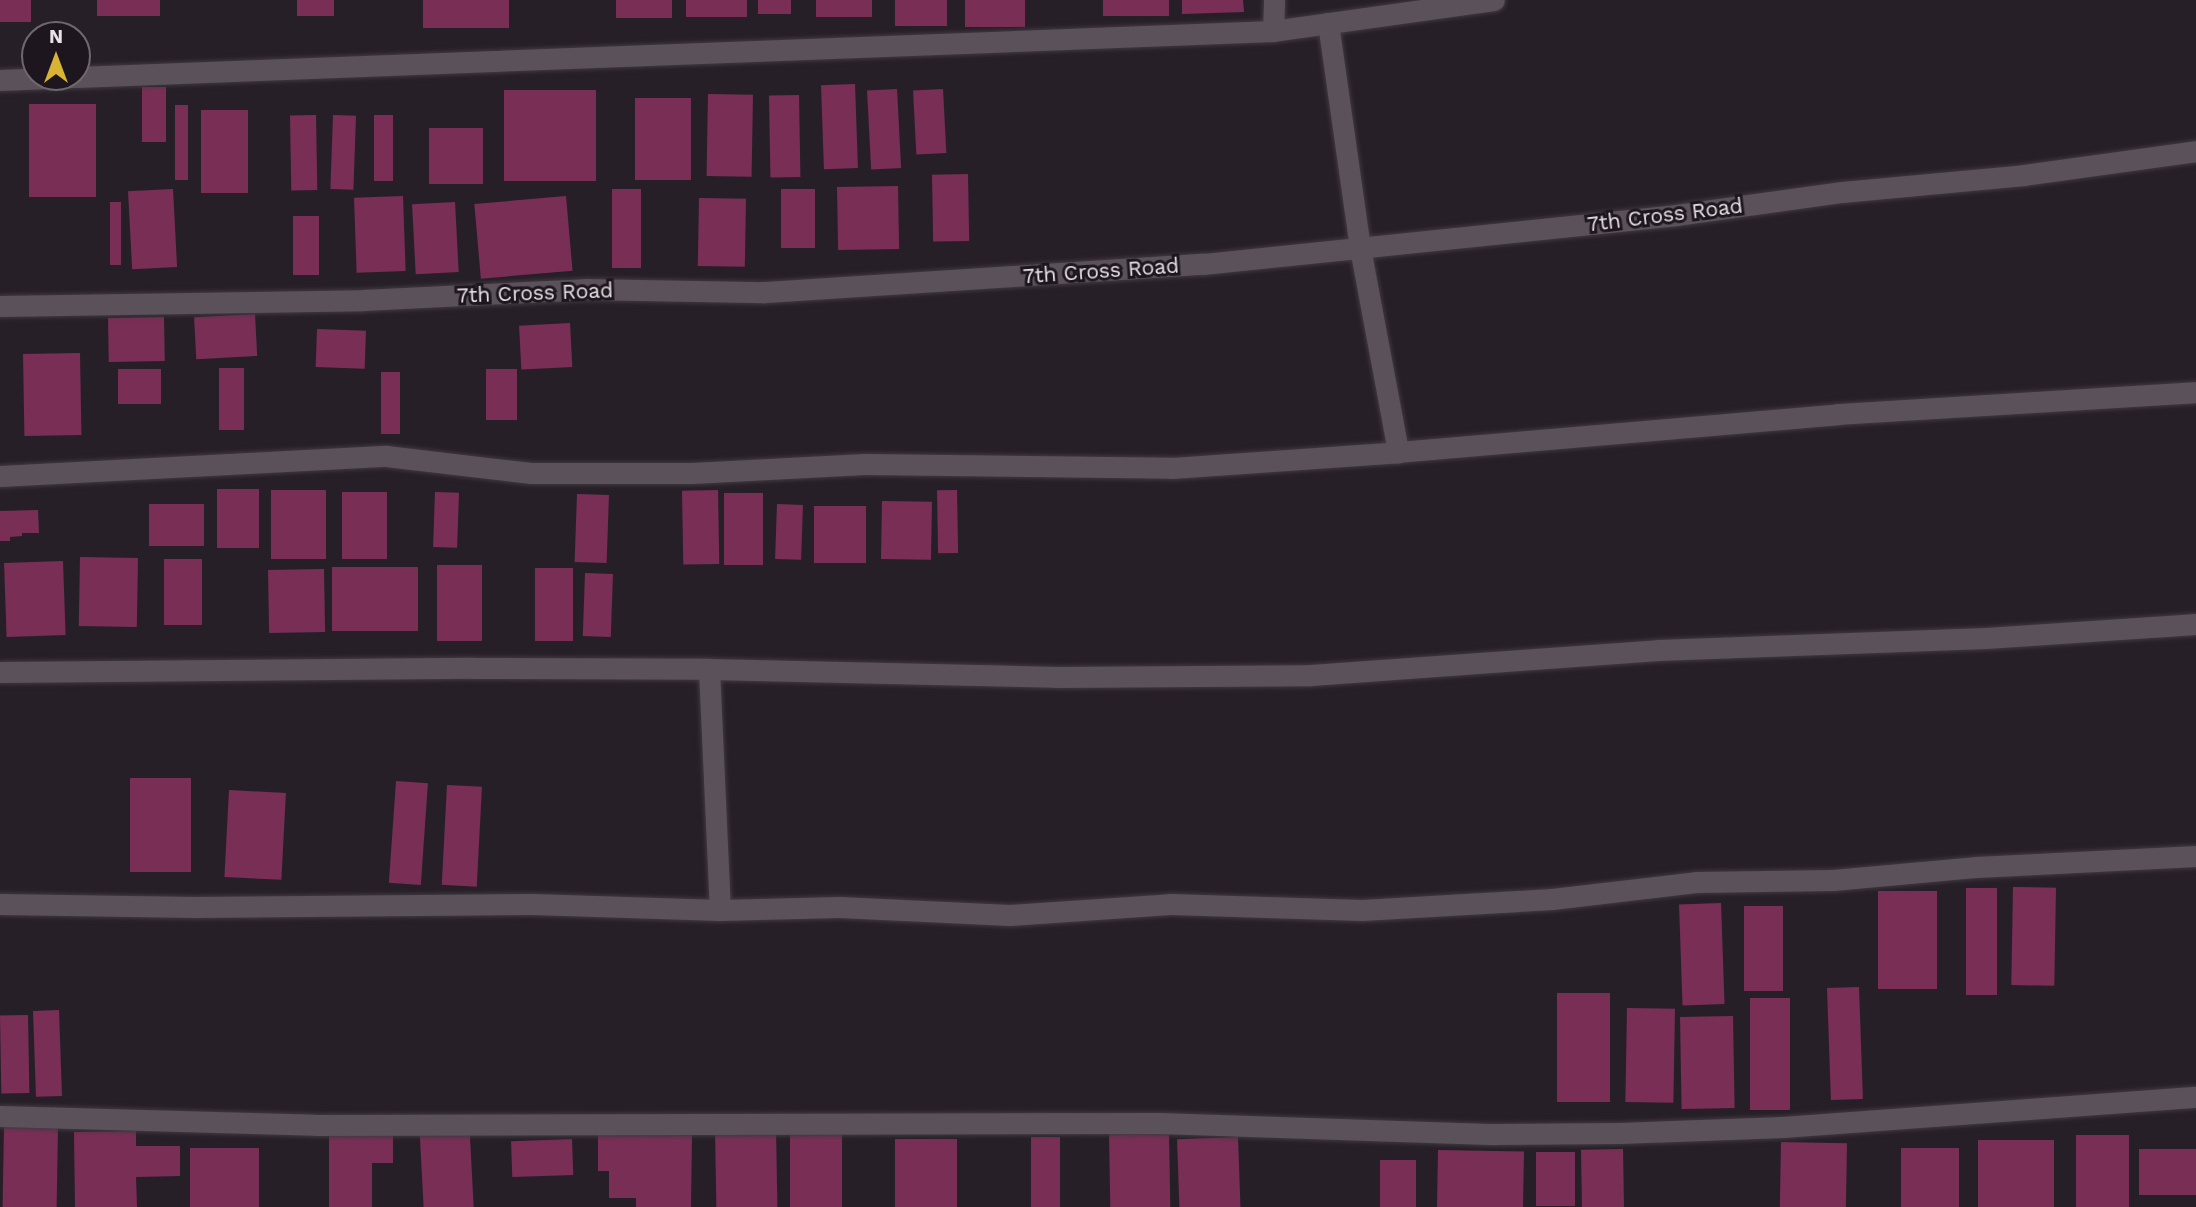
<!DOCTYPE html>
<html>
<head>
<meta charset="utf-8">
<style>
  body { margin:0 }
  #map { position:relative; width:2196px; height:1207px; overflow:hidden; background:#271f28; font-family:"Work Sans",sans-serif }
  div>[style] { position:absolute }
  .building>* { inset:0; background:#792f55; transform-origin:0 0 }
  .roads { filter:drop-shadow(0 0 2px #403940) drop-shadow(0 0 2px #403940) }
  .street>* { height:21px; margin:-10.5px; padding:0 10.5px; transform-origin:10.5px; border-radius:10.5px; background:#5b515b }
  span { translate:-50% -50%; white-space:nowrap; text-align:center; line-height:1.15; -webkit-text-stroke:6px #1e161e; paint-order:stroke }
  .street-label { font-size:21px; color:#e8e2e8 }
  .north { position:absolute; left:21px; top:21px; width:70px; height:70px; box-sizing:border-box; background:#1e161e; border:2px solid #6f686f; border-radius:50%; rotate:0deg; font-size:19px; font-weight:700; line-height:28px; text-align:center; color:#e8e2e8 }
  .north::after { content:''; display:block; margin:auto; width:24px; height:32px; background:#d9b334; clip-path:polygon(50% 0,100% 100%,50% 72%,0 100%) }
</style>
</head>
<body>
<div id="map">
  <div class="building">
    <div style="left:0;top:0;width:31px;height:22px"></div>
    <div style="left:97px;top:0;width:63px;height:16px"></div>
    <div style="left:297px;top:0;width:37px;height:16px"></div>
    <div style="left:423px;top:0;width:86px;height:28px"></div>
    <div style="left:616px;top:0;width:56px;height:18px"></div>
    <div style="left:686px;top:0;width:61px;height:17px"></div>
    <div style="left:758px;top:0;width:33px;height:14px"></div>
    <div style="left:816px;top:0;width:56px;height:17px"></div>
    <div style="left:895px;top:0;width:52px;height:26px"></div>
    <div style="left:965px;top:0;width:60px;height:27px"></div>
    <div style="left:1103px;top:0;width:66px;height:16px"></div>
    <div style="clip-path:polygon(1182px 0,1243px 0,1244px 12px,1182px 14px)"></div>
    <div style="left:855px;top:84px;width:84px;height:34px;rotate:88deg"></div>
    <div style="left:142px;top:87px;width:24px;height:55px"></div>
    <div style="left:897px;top:89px;width:79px;height:30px;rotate:87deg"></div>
    <div style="left:943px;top:89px;width:64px;height:30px;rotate:87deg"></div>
    <div style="left:504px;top:90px;width:92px;height:91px"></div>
    <div style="left:708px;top:94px;width:45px;height:82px;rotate:1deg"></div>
    <div style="left:799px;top:95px;width:82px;height:30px;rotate:89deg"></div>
    <div style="left:635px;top:98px;width:56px;height:82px"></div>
    <div style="left:29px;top:104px;width:67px;height:93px"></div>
    <div style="left:175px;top:105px;width:13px;height:75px"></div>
    <div style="left:201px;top:110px;width:47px;height:83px"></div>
    <div style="left:316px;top:115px;width:75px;height:26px;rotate:89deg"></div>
    <div style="left:333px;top:115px;width:23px;height:74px;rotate:2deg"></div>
    <div style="left:374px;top:115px;width:19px;height:66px"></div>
    <div style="left:429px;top:128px;width:54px;height:56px"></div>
    <div style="left:968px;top:174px;width:67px;height:36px;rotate:89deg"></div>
    <div style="left:898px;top:186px;width:63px;height:61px;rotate:89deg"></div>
    <div style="left:173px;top:189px;width:78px;height:45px;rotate:87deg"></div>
    <div style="left:612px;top:189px;width:29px;height:79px"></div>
    <div style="left:781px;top:189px;width:34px;height:59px"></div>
    <div style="left:403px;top:196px;width:75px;height:49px;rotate:88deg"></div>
    <div style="left:566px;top:196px;width:75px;height:92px;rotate:85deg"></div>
    <div style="left:699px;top:198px;width:47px;height:68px;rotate:1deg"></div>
    <div style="left:110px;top:202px;width:11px;height:63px"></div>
    <div style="left:455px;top:202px;width:70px;height:43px;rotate:87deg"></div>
    <div style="left:319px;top:216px;width:59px;height:26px;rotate:90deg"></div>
    <div style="left:255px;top:314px;width:42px;height:61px;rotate:87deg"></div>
    <div style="left:164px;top:317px;width:44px;height:56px;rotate:89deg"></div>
    <div style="left:570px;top:323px;width:44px;height:51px;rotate:87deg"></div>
    <div style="left:317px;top:329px;width:49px;height:38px;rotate:2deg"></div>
    <div style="left:80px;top:353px;width:82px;height:57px;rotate:89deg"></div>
    <div style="left:219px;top:368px;width:25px;height:62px"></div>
    <div style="left:161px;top:369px;width:35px;height:43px;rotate:90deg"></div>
    <div style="left:486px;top:369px;width:31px;height:51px"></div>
    <div style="left:381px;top:372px;width:19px;height:62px"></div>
    <div style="left:217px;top:489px;width:42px;height:59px"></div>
    <div style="left:271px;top:490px;width:55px;height:69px"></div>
    <div style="left:718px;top:490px;width:74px;height:36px;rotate:89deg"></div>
    <div style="left:957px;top:490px;width:63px;height:20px;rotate:89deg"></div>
    <div style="left:342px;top:492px;width:45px;height:67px"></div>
    <div style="left:435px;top:492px;width:24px;height:55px;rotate:2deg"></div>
    <div style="left:763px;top:493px;width:72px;height:39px;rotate:90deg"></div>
    <div style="left:577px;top:494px;width:32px;height:68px;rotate:2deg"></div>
    <div style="left:882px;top:501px;width:50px;height:58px;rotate:1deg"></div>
    <div style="left:149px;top:504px;width:55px;height:42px"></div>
    <div style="left:777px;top:504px;width:26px;height:55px;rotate:2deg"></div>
    <div style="left:866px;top:506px;width:57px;height:52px;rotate:90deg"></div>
    <div style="clip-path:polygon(38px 510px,39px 533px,22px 533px,22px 536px,10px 537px,10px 541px,0 541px,0 511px)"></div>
    <div style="left:80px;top:557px;width:58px;height:69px;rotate:1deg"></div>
    <div style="left:164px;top:559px;width:38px;height:66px"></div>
    <div style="left:63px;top:561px;width:74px;height:59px;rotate:88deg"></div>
    <div style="left:437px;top:565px;width:45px;height:76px"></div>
    <div style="left:418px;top:567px;width:64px;height:86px;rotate:90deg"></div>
    <div style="left:535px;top:568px;width:38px;height:73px"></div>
    <div style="left:324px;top:569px;width:63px;height:56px;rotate:89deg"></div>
    <div style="left:585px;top:573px;width:28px;height:63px;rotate:2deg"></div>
    <div style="left:130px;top:778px;width:61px;height:94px"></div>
    <div style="left:396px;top:781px;width:32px;height:102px;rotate:4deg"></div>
    <div style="left:447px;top:785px;width:35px;height:100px;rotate:3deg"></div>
    <div style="left:229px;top:790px;width:57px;height:87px;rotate:3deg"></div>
    <div style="left:2013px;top:887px;width:43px;height:98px;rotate:1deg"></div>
    <div style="left:1966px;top:888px;width:31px;height:107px"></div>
    <div style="left:1878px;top:891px;width:59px;height:98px"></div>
    <div style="left:1721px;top:903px;width:101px;height:42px;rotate:88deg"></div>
    <div style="left:1744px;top:906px;width:39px;height:85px"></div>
    <div style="left:1859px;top:987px;width:112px;height:32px;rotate:88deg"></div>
    <div style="left:1610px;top:993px;width:109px;height:53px;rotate:90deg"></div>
    <div style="left:1750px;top:998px;width:40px;height:112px"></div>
    <div style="left:1627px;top:1008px;width:48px;height:94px;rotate:1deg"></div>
    <div style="left:59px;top:1010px;width:86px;height:26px;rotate:88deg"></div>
    <div style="left:28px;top:1015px;width:78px;height:28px;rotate:89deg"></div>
    <div style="left:1733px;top:1016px;width:92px;height:53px;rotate:89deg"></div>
    <div style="left:469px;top:1118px;width:89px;height:50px;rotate:87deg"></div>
    <div style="clip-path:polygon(329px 1121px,393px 1121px,393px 1163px,372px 1163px,372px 1207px,329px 1207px)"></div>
    <div style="left:4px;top:1127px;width:54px;height:80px;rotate:1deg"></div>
    <div style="left:776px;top:1128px;width:79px;height:61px;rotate:89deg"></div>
    <div style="clip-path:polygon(136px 1131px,136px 1146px,180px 1146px,180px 1176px,136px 1177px,137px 1207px,75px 1207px,74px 1132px)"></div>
    <div style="left:790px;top:1131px;width:52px;height:76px"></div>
    <div style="left:1169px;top:1132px;width:75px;height:60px;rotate:89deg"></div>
    <div style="clip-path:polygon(598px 1133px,692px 1135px,691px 1207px,636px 1207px,636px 1198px,609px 1198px,609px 1171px,598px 1171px)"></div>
    <div style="left:2076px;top:1135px;width:53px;height:72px"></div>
    <div style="left:1031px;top:1137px;width:29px;height:70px"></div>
    <div style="left:1238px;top:1137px;width:70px;height:61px;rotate:88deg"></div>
    <div style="left:572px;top:1139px;width:36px;height:61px;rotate:88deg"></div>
    <div style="left:895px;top:1139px;width:62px;height:68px"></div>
    <div style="left:1978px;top:1140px;width:76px;height:67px"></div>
    <div style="left:1781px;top:1142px;width:66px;height:65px;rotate:1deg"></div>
    <div style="left:190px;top:1148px;width:69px;height:59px"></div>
    <div style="left:1901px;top:1148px;width:58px;height:59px"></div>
    <div style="left:1623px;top:1149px;width:58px;height:42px;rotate:89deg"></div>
    <div style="left:2196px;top:1149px;width:46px;height:57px;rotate:90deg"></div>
    <div style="left:1438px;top:1150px;width:86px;height:57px;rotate:1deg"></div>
    <div style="left:1536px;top:1152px;width:39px;height:54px"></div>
    <div style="left:1380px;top:1160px;width:36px;height:47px"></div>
  </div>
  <div class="roads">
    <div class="street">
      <div style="left:1328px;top:23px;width:227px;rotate:81.9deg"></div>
      <div style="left:1360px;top:248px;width:208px;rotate:79.4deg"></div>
      <div style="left:1273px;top:31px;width:31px;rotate:-88deg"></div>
      <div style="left:77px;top:77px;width:1197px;rotate:-2.2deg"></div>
      <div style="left:1273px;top:31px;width:223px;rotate:-8deg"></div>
      <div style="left:0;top:80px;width:74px;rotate:-2.3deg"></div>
      <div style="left:0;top:306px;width:363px;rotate:-0.9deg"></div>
      <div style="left:363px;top:300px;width:222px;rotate:-2.8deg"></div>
      <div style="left:585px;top:289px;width:180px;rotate:1deg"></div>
      <div style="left:765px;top:292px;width:439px;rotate:-3.7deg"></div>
      <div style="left:1203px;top:264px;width:476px;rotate:-5.9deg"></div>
      <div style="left:1676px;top:215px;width:168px;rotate:-7.9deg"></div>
      <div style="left:1842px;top:192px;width:183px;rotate:-5.3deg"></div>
      <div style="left:2024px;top:175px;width:174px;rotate:-7.9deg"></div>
      <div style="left:0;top:476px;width:387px;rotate:-3deg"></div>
      <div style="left:386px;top:456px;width:146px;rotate:6.7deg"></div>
      <div style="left:531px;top:473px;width:161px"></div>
      <div style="left:692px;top:473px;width:173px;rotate:-3deg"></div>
      <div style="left:865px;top:464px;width:307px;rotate:0.7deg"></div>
      <div style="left:1172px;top:468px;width:227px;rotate:-4deg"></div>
      <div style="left:1398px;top:452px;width:442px;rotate:-4.9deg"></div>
      <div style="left:1838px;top:414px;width:359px;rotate:-3.5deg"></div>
      <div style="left:709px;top:669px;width:241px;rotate:87.4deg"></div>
      <div style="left:0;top:672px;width:473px;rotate:-0.5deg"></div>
      <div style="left:473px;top:668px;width:236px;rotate:0.2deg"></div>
      <div style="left:709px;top:669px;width:347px;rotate:1.3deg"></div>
      <div style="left:1056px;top:677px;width:255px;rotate:-0.4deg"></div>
      <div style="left:1311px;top:675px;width:348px;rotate:-4.1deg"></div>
      <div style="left:1658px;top:650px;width:328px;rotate:-2.1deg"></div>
      <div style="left:1986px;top:638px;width:210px;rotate:-3.8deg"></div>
      <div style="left:0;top:904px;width:195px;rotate:0.9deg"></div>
      <div style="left:195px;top:907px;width:337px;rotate:-0.5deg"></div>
      <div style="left:532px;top:904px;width:188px;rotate:1.8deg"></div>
      <div style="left:720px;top:910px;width:119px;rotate:-1.4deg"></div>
      <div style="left:839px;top:907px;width:171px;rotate:2.7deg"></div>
      <div style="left:1010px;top:915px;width:160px;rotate:-3.9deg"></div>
      <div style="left:1170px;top:904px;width:192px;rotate:1.8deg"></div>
      <div style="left:1362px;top:910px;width:190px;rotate:-3.3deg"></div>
      <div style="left:1552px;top:899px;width:145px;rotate:-6.7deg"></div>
      <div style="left:1696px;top:882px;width:137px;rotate:-0.8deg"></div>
      <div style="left:1833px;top:880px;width:145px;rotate:-5.2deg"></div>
      <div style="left:1977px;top:867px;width:219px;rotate:-2.9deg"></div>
      <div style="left:0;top:1116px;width:315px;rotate:1.6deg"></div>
      <div style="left:315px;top:1125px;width:844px;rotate:-0.14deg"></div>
      <div style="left:1159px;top:1123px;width:337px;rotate:1.9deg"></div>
      <div style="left:1496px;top:1134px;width:124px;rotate:-0.5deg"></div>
      <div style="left:1620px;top:1133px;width:163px;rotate:-2.1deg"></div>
      <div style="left:1783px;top:1127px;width:414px;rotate:-4.2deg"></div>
    </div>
  </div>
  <div class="street-label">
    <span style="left:1665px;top:215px;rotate:-7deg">7th Cross Road</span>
    <span style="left:1101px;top:271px;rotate:-4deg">7th Cross Road</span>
    <span style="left:535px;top:293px;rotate:-2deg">7th Cross Road</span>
  </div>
  <div class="north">N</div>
</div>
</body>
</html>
